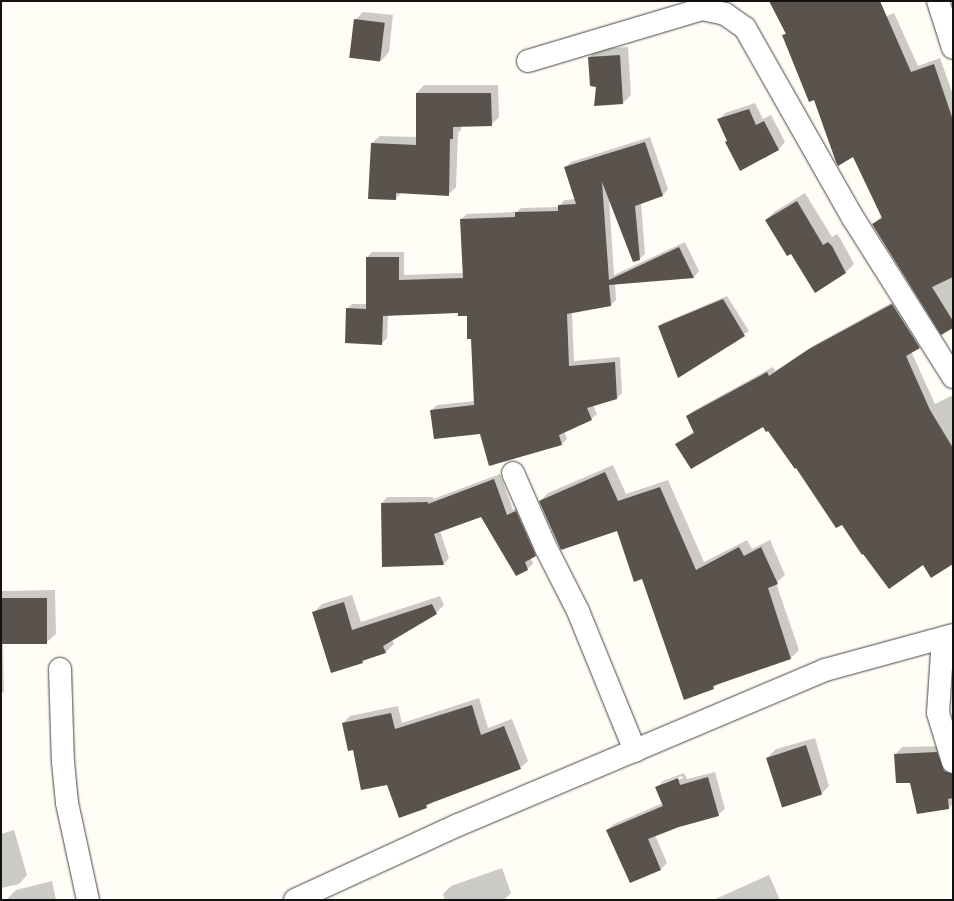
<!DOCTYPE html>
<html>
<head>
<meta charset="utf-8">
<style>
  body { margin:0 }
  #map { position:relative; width:954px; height:901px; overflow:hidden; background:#fffdf5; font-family:Literata,serif }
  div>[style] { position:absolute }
  .shadow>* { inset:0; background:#0003; transform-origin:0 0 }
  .building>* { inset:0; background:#5a524d; transform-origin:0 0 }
  .roads { filter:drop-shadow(0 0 1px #444) drop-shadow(0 0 1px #444) }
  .minor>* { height:22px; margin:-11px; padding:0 11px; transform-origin:11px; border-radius:11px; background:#fff }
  span { translate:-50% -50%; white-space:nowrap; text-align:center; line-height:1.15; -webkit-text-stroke:4px #fff; paint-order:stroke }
  .frame { position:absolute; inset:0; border:2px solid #111; pointer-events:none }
</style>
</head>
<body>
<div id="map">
  <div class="shadow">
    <div style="clip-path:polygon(781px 1px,834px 1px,850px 31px,894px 13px,918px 66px,940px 58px,953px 95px,953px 327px,873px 224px,882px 216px,854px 155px,815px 99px,783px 36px,786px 32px)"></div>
    <div style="clip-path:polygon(363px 12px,393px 15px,389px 52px,381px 61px,355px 20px)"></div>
    <div style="clip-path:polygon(628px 47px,631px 95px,623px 103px,595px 105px,597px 87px,589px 58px,597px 49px)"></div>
    <div style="clip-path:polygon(424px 85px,498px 85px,499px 117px,491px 125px,461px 126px,461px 130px,458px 133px,456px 187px,448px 195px,402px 192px,395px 199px,372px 143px,380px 136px,417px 137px,417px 93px)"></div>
    <div style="clip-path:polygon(755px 103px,763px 119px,771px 115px,785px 142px,779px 149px,741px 169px,719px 119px,725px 113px)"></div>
    <div style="clip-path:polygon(650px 137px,668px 189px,663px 195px,641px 203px,645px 254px,639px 259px,609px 198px,614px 275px,685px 242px,699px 271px,694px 277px,615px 283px,616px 300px,611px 305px,572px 312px,574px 361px,620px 357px,622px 393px,617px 398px,593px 405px,597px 414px,591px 419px,564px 431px,567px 439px,562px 444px,481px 433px,431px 411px,437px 405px,475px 401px,472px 338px,468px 315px,459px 312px,388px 315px,387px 338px,381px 344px,347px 309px,352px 304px,367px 304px,367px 257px,372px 252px,404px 252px,404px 275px,463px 273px,461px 219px,467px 214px,517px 212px,521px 208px,559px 207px,564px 200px,576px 199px,566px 167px,571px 162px)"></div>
    <div style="clip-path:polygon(805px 193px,832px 237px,837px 234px,840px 238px,854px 264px,846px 272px,815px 291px,791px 253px,766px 220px,774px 212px)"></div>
    <div style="clip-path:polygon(727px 296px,749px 331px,679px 377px,659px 327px,663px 323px)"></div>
    <div style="left:898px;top:299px;width:50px;height:7px;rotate:57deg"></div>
    <div style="clip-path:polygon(891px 303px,919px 347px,911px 351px,935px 404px,953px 395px,953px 563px,923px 563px,842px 524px,769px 430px,763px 425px,677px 444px,694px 431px,687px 416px,693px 411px,773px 367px,775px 371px,816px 344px)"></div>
    <div style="clip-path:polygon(613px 465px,626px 494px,668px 480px,704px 562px,747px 540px,752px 549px,770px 540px,785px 575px,776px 583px,799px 650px,791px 658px,719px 683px,713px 688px,642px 578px,618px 529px,540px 501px,548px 493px)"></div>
    <div style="clip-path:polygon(500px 474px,513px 510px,522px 506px,541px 550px,531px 558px,533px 564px,527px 569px,481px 516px,440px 531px,449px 558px,444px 564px,382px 503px,387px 497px,433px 497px,433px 499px)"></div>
    <div style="clip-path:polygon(55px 590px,56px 634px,47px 642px,3px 642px,4px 692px,1px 694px,1px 591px)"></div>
    <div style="clip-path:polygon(352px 595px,361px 622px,440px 596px,444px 605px,436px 613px,392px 639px,394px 644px,386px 652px,366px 659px,362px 663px,314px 612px,322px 604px)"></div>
    <div style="clip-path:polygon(479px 698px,488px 728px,512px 719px,528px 761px,520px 768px,432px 802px,426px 807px,388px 784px,354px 749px,343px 723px,350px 716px,398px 706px,402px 723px)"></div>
    <div style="clip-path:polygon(815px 738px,829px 786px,821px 794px,767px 758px,776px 749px)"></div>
    <div style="clip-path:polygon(944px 746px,949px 761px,953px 783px,953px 803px,949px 808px,911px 781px,895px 755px,902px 747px)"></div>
    <div style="clip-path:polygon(evenodd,715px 772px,725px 809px,718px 815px,679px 826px,655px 835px,667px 863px,661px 869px,607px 830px,614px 824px,663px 803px,657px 788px,663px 781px,684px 773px,687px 779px,715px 772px,682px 776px,683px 778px,663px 786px,663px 783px,682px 776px)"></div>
    <div style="clip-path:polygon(14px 830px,27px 875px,19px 884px,1px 888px,1px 834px)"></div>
    <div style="clip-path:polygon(502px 868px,511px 893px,504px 900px,445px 900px,443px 894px,451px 886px)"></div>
    <div style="clip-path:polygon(769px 875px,780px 900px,713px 900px)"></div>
    <div style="clip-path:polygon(52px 881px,56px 900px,9px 900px,8px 898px,16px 890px)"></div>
  </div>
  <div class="building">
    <div style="clip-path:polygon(769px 1px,880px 1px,911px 72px,934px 64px,953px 120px,953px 277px,932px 287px,953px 321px,953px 328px,941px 335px,872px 224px,882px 218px,853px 157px,838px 166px,836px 162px,814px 100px,809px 102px,782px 35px,786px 34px)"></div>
    <div style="left:354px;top:19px;width:31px;height:39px;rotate:7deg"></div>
    <div style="clip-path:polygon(620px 55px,623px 104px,594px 106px,596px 87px,590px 86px,588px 57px)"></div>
    <div style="clip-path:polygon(416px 93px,491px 93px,492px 126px,453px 127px,453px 139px,450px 139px,449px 196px,396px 193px,396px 200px,368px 199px,371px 143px,416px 145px)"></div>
    <div style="clip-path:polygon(749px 109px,756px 125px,764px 121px,779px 150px,740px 171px,725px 142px,727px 141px,717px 119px)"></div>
    <div style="clip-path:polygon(645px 142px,663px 196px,635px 206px,640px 260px,633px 262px,602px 182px,609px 280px,679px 247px,694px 278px,609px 285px,611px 306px,567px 314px,569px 366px,615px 362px,617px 399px,587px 408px,592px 420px,559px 435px,562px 445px,489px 466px,480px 434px,434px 439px,430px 410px,474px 405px,471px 339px,467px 339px,467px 316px,458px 316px,458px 313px,383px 316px,382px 345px,345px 343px,346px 308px,366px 309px,366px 257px,399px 257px,399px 280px,463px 278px,460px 219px,515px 217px,515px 212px,558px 211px,558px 205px,576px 204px,564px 167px)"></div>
    <div style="clip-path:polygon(797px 201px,823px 245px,828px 242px,832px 246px,846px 273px,815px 293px,791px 254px,787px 256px,765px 220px)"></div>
    <div style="clip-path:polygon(723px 299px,745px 336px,678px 378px,658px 326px)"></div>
    <div style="clip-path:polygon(892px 304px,920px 348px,906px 356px,930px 410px,953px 448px,953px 564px,931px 578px,923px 565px,889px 589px,863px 554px,862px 555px,842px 525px,836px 528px,796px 468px,795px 469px,768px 431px,766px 432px,763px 427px,691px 469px,675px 444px,694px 433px,686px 416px,767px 372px,769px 376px,809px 349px)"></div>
    <div style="clip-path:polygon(605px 472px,618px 501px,660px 487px,696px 570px,739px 547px,744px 556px,761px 547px,778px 584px,768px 588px,791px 659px,713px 686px,714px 689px,684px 700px,642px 579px,634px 582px,617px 531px,561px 550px,539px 501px)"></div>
    <div style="clip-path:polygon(494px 479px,507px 515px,516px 511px,536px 556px,525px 562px,528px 570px,516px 576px,481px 517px,434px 534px,444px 565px,382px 567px,381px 503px,428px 502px,428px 504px)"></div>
    <div style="left:1px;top:598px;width:46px;height:46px"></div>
    <div style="clip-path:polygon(344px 602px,352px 630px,432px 604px,437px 614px,383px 646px,386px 653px,362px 661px,363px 663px,331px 673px,312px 612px)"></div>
    <div style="clip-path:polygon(472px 705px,481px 735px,504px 726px,521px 769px,426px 805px,427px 808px,399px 818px,387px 785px,361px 790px,353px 750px,348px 751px,342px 723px,391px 713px,395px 729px)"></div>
    <div style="left:806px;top:745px;width:52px;height:42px;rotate:72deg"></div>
    <div style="clip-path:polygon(937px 752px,944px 771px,953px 774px,953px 798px,948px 799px,949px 809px,917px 814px,910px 783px,896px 783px,894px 754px)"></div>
    <div style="clip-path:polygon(708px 777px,719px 816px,679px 827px,648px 839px,661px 870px,630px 883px,606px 830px,663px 806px,655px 787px,678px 778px,680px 785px)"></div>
  </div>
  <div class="roads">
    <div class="minor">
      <div style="left:938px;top:1px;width:49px;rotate:72.3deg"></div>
      <div style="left:528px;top:61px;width:182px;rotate:-16.6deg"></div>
      <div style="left:702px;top:9px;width:24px;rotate:12deg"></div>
      <div style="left:725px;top:14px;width:24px;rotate:35deg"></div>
      <div style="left:745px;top:28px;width:219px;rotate:60.4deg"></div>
      <div style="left:853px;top:218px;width:188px;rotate:57.8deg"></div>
      <div style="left:513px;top:473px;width:82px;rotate:66.3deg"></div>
      <div style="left:546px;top:548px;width:71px;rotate:63.1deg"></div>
      <div style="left:578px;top:611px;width:151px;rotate:67.8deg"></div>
      <div style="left:943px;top:638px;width:75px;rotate:93.8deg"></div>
      <div style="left:938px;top:713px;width:51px;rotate:73deg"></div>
      <div style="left:60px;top:669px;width:93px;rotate:88.2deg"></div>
      <div style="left:63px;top:762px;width:41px;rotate:84.4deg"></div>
      <div style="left:67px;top:803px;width:99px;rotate:77.8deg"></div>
      <div style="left:295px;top:900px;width:179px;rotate:-24.7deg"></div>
      <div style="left:458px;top:825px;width:398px;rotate:-22.9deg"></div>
      <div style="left:825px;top:670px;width:133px;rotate:-15.3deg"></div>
    </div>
  </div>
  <div class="frame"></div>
</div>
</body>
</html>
